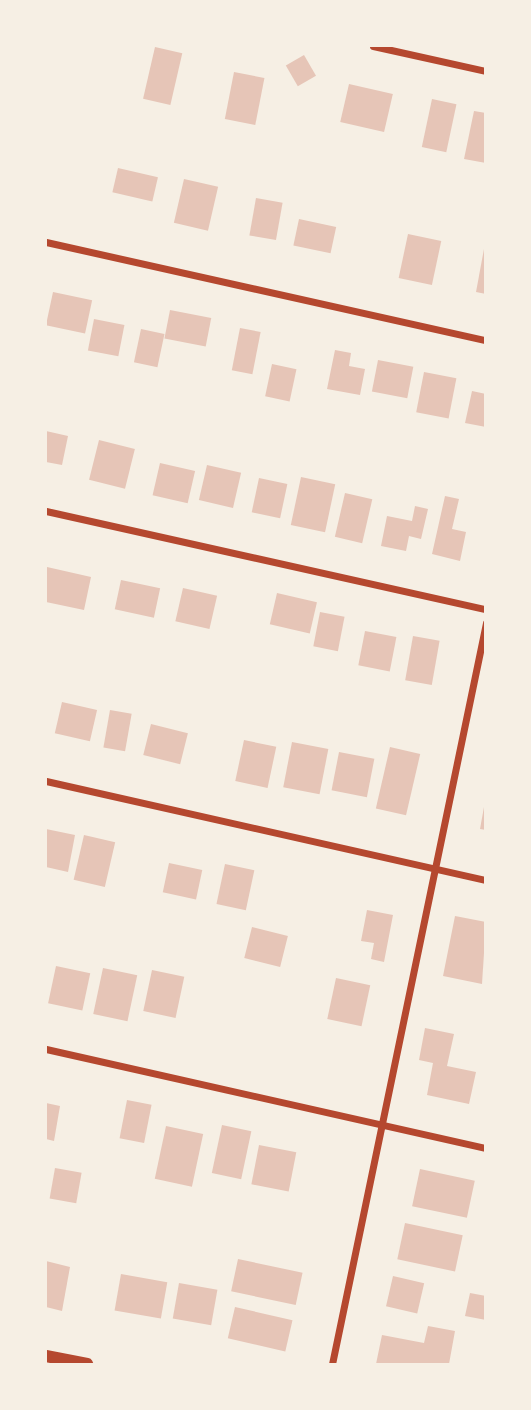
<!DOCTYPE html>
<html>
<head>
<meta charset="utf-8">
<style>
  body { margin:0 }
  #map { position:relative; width:531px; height:1410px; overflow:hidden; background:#f6efe4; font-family:Ubuntu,sans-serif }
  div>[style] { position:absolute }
  .building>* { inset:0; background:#e6c5b7; transform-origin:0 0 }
  .minor>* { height:7px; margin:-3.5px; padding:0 3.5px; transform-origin:3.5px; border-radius:3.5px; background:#b5482f }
  .tertiary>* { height:12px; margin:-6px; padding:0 6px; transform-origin:6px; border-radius:6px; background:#b5482f }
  span { translate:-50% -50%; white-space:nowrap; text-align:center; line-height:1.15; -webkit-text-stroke:7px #f6efe4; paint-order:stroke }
  .frame { position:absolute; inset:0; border:47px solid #f6efe4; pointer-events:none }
</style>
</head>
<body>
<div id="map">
  <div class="building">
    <div style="left:155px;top:47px;width:28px;height:53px;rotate:13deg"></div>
    <div style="left:304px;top:55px;width:24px;height:21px;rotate:60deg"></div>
    <div style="left:234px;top:72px;width:31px;height:48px;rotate:11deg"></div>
    <div style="left:349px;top:84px;width:45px;height:39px;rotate:13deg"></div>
    <div style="left:432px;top:99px;width:25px;height:49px;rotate:12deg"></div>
    <div style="clip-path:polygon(474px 111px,486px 113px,486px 163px,464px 159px)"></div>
    <div style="left:118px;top:168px;width:41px;height:25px;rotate:13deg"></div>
    <div style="left:184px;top:179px;width:35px;height:45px;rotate:13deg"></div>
    <div style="left:256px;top:198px;width:27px;height:38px;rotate:10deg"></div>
    <div style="left:299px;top:219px;width:38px;height:27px;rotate:12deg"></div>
    <div style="left:408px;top:234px;width:34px;height:45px;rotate:12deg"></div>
    <div style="clip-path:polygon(484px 249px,486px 249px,486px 294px,476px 292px)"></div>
    <div style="left:53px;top:292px;width:40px;height:34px;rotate:12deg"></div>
    <div style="left:170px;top:310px;width:42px;height:29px;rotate:11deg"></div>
    <div style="left:94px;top:319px;width:31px;height:32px;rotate:11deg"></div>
    <div style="left:240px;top:328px;width:21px;height:43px;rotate:11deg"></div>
    <div style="left:141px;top:329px;width:24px;height:34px;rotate:12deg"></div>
    <div style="clip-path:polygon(335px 350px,351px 353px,349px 366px,365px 369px,360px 395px,327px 389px)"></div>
    <div style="left:378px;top:360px;width:36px;height:32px;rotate:11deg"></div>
    <div style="left:272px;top:364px;width:25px;height:33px;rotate:12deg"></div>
    <div style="left:424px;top:372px;width:33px;height:41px;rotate:11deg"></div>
    <div style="clip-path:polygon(472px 391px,486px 394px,486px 427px,465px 423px)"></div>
    <div style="clip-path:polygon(46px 431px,68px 436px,62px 465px,46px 462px)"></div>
    <div style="left:99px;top:440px;width:37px;height:41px;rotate:14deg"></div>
    <div style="left:160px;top:463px;width:36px;height:33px;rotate:13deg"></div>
    <div style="left:207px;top:465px;width:35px;height:36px;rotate:13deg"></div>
    <div style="left:301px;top:477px;width:35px;height:49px;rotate:12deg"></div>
    <div style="left:259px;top:478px;width:29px;height:35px;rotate:12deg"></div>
    <div style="left:345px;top:493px;width:28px;height:45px;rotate:13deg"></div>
    <div style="clip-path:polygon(445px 496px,459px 499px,452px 529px,466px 532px,460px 561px,432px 554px)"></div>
    <div style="clip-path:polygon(415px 506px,428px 509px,421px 539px,409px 536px,406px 551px,381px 546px,387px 516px,412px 521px)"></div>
    <div style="clip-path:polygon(47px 567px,91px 577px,84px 610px,46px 602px)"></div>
    <div style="left:121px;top:580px;width:40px;height:30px;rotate:12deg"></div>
    <div style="left:183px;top:588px;width:35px;height:34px;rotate:13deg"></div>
    <div style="left:277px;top:593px;width:41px;height:32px;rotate:13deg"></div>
    <div style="left:320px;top:612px;width:25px;height:35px;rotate:11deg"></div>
    <div style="left:365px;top:631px;width:32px;height:35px;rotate:11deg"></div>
    <div style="left:413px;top:636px;width:27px;height:45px;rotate:10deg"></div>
    <div style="left:62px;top:702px;width:36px;height:32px;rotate:13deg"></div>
    <div style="left:110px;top:710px;width:22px;height:38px;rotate:10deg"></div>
    <div style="left:151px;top:724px;width:38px;height:32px;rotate:14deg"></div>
    <div style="left:244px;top:740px;width:33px;height:42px;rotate:12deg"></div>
    <div style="left:292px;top:742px;width:37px;height:46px;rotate:11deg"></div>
    <div style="left:390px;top:747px;width:31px;height:63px;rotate:13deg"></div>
    <div style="left:339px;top:752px;width:36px;height:39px;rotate:11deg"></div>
    <div style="clip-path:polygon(484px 807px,486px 807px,486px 830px,480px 829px)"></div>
    <div style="clip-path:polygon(46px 829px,75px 835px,68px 872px,46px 867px)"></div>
    <div style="left:84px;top:835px;width:32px;height:46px;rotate:13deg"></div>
    <div style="left:169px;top:863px;width:34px;height:30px;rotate:12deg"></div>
    <div style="left:225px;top:864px;width:30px;height:41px;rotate:12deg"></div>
    <div style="clip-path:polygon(367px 910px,393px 915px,384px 962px,371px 959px,374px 943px,361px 941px)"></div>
    <div style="clip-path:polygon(455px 916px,486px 922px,482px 984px,443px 976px)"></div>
    <div style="left:252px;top:927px;width:37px;height:32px;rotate:14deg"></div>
    <div style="left:56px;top:966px;width:35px;height:38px;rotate:12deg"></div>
    <div style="left:103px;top:968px;width:35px;height:47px;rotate:12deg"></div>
    <div style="left:152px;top:970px;width:33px;height:42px;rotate:12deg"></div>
    <div style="left:336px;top:978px;width:35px;height:42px;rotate:12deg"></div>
    <div style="clip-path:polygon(425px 1028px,454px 1034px,447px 1066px,476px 1072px,469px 1104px,427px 1095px,433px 1063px,419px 1060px)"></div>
    <div style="left:127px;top:1100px;width:25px;height:39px;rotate:11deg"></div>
    <div style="clip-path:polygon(46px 1103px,60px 1106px,54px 1141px,46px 1139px)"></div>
    <div style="left:222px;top:1125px;width:30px;height:49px;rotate:12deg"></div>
    <div style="left:166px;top:1126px;width:38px;height:54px;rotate:12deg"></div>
    <div style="left:259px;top:1145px;width:38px;height:40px;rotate:11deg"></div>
    <div style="left:55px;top:1168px;width:27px;height:31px;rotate:10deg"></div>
    <div style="left:420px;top:1169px;width:56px;height:38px;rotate:12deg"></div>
    <div style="left:405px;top:1223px;width:59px;height:37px;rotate:12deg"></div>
    <div style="left:238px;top:1259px;width:66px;height:33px;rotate:12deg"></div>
    <div style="clip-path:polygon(46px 1261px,70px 1267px,62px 1311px,46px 1307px)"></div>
    <div style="left:121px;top:1274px;width:47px;height:37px;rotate:10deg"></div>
    <div style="left:393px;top:1276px;width:32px;height:31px;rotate:13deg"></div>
    <div style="left:179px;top:1283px;width:39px;height:36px;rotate:10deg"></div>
    <div style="clip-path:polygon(470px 1293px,486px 1296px,486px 1320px,465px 1316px)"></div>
    <div style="left:235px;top:1307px;width:59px;height:32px;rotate:13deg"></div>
    <div style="clip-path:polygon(428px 1326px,455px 1331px,449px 1364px,376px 1364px,382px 1335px,424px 1343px)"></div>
  </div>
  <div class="minor">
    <div style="left:373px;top:46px;width:116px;rotate:12.5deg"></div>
    <div style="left:46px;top:242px;width:451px;rotate:12.6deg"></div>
    <div style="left:46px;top:511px;width:451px;rotate:12.6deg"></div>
    <div style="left:46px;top:781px;width:451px;rotate:12.7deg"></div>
    <div style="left:46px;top:1049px;width:451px;rotate:12.7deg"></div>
    <div style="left:332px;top:1364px;width:757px;rotate:-78.26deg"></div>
  </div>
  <div class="tertiary">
    <div style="left:46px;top:1356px;width:42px;rotate:11deg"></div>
  </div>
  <div class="frame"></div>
</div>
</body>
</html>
